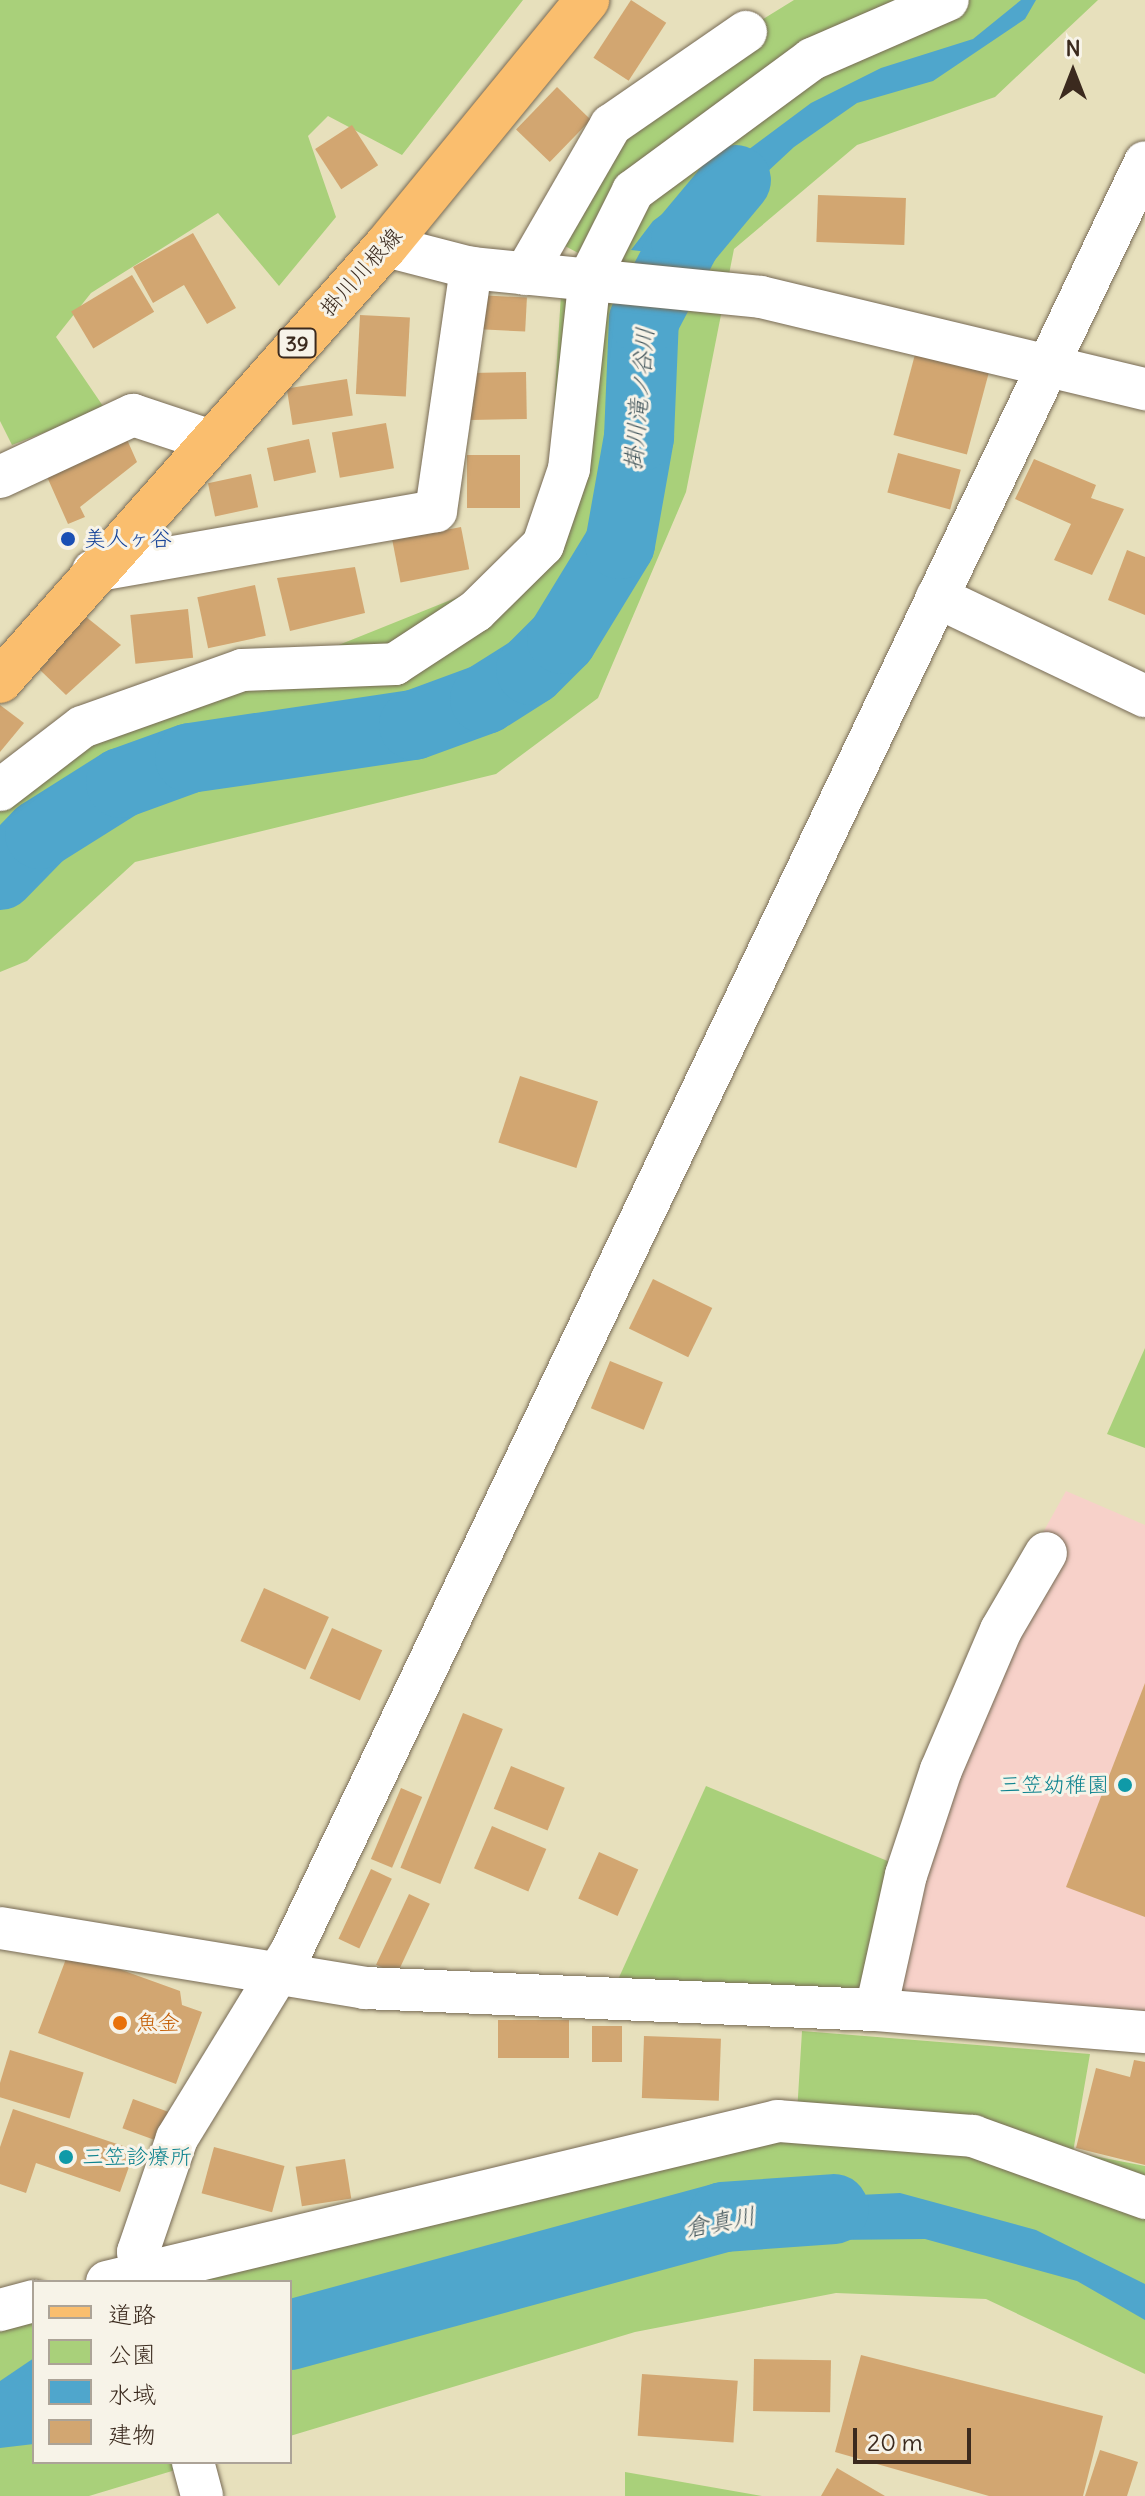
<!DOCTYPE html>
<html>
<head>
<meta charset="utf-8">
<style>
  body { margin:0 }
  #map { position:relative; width:1145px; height:2496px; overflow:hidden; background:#e7e0bc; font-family:Delius,"Klee One",sans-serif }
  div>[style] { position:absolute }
  .built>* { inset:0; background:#f7d1c9 }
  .green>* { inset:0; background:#a9d07a }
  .water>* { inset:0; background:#4fa6cc }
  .river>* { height:70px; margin:-35px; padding:0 35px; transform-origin:35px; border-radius:35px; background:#4fa6cc }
  .building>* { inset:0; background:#d2a671; transform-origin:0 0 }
  .roads { filter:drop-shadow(0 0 2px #776a55) drop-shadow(0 0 2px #776a55) }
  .minor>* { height:42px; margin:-21px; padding:0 21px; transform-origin:21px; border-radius:21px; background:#fff }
  .major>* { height:44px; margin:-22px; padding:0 22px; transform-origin:22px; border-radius:22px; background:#fabe6e }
  .dots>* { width:22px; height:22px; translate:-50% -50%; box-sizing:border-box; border:4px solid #f7f3e8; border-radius:50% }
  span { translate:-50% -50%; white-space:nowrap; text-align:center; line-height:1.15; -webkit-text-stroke:6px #f7f3e8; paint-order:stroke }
  .shield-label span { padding:2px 6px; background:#f7f3e8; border:2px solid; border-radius:6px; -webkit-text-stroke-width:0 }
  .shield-label { font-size:20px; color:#3b2a1e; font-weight:700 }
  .street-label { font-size:22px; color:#3b2a1e }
  .transit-label { font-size:22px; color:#164399 }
  .left { translate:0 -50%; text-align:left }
  .culture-label { font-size:22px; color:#0d838f }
  .right { translate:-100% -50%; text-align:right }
  .food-label { font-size:22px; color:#c56008 }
  .water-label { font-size:24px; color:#42555b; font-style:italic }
  .legend { position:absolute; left:32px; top:2280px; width:260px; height:184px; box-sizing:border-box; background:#f7f3e8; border:2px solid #aca397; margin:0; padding:10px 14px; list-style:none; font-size:24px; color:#3b2a1e }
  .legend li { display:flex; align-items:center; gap:16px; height:40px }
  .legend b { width:40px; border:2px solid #aca397 }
  .north { position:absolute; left:1033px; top:32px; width:80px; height:80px; -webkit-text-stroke:6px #f7f3e8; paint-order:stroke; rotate:0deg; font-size:22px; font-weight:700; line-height:32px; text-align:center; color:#3b2a1e }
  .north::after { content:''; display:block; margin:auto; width:28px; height:36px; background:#3b2a1e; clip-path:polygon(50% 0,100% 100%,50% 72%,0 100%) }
  .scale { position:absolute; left:853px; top:2428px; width:118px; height:36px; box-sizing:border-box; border:4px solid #3b2a1e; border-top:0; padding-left:10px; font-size:24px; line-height:28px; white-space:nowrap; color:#3b2a1e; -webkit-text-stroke:6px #f7f3e8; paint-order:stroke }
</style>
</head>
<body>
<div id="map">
  <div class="built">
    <div style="clip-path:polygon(1066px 1491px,1145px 1525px,1145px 2029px,876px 2010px,994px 1621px)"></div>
  </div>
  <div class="green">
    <div style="clip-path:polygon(0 0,523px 0,402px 155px,328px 116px,308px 136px,336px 217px,279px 286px,218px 213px,91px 293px,56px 337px,105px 409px,12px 445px,0 421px)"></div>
    <div style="clip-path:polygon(794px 0,1098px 0,995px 97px,857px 145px,734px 249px,686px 492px,598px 698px,496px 774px,135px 862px,27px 961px,0 972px,0 781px,498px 581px,549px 488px,562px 278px,582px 255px,550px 238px,622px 106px)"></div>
    <div style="clip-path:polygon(1145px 1348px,1145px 1448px,1107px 1434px)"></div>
    <div style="clip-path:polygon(706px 1786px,890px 1862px,865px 1999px,616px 1984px)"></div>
    <div style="clip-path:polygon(802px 2031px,1090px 2054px,1073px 2152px,1145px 2166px,1145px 2374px,986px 2299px,836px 2293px,635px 2332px,290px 2436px,290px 2282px,107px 2282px,797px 2113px)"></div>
    <div style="clip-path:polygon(34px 2301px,34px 2462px,202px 2462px,89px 2496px,0 2496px,0 2310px)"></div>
    <div style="clip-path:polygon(625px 2472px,762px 2496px,625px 2496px)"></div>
  </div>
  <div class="water">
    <div style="clip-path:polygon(1021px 0,1036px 0,1025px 19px,933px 81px,857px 103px,794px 147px,705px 230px,693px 257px,631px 250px,653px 221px,811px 103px,881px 68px,973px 39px)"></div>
    <div style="clip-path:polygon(900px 2193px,1036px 2230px,1145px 2284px,1145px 2320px,1077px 2281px,925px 2239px,726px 2241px,742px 2226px,737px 2201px)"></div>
    <div style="clip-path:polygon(575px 2242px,565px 2269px,290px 2364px,290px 2320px)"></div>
    <div style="clip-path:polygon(34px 2358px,34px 2444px,0 2448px,0 2381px)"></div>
  </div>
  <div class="river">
    <div style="left:0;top:875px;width:57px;rotate:-45.7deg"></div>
    <div style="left:40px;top:834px;width:96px;rotate:-32.2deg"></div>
    <div style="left:121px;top:783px;width:73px;rotate:-19.9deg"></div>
    <div style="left:190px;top:758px;width:226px;rotate:-8.4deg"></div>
    <div style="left:414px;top:725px;width:76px;rotate:-20.1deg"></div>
    <div style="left:485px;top:699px;width:54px;rotate:-32.2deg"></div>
    <div style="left:531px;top:670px;width:44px;rotate:-45deg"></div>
    <div style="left:562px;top:639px;width:111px;rotate:-58.6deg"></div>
    <div style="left:620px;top:544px;width:109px;rotate:-79.9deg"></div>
    <div style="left:639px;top:437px;width:117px;rotate:-87.6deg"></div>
    <div style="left:644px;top:320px;width:90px;rotate:-62.3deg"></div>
    <div style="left:686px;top:240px;width:78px;rotate:-50.2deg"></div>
    <div style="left:290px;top:2335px;width:449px;rotate:-15.2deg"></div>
    <div style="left:723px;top:2217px;width:111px;rotate:-4.1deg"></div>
  </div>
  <div class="building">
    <div style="left:631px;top:0;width:42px;height:69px;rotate:33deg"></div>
    <div style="left:557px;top:87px;width:47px;height:59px;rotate:44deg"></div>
    <div style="left:352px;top:125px;width:48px;height:44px;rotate:57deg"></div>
    <div style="left:818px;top:195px;width:88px;height:47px;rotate:2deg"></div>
    <div style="clip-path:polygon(193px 233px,236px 308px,207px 324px,184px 285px,153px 303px,133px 267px)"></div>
    <div style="left:132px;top:275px;width:43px;height:71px;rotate:59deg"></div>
    <div style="left:477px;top:295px;width:50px;height:34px;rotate:3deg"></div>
    <div style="left:360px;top:315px;width:50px;height:79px;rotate:3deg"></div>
    <div style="left:917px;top:347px;width:76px;height:91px;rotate:15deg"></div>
    <div style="left:526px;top:372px;width:47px;height:57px;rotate:89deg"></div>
    <div style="left:347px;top:379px;width:37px;height:61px;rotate:81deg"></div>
    <div style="left:386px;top:423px;width:46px;height:55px;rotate:80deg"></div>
    <div style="clip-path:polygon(125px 435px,137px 462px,80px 507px,85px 517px,68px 524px,44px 470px)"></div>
    <div style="left:309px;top:439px;width:34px;height:43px;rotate:78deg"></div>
    <div style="left:898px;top:453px;width:65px;height:41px;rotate:15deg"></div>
    <div style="left:467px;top:455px;width:53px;height:53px"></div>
    <div style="clip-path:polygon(1034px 459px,1096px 485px,1091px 498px,1124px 509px,1092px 575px,1054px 560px,1071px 524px,1015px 499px)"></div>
    <div style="left:251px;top:474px;width:34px;height:44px;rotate:78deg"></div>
    <div style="left:461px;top:527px;width:43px;height:70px;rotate:79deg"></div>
    <div style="clip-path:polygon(1127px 550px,1145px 557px,1145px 615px,1108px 600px)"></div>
    <div style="clip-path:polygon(355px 567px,365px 613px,290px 631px,277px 578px)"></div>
    <div style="left:255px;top:585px;width:52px;height:59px;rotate:78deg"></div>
    <div style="left:188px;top:609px;width:49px;height:58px;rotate:84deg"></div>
    <div style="clip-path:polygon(85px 616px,121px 645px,66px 695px,40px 670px)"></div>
    <div style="clip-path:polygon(0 705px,24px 723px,0 752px)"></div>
    <div style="left:520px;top:1076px;width:82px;height:70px;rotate:18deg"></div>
    <div style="left:653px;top:1279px;width:66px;height:55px;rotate:26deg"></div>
    <div style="left:610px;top:1361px;width:57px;height:51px;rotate:22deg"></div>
    <div style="left:264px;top:1588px;width:71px;height:58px;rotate:24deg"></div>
    <div style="left:332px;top:1628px;width:55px;height:55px;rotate:24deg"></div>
    <div style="clip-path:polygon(1145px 1683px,1145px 1917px,1066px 1887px)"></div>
    <div style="left:463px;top:1713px;width:43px;height:167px;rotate:22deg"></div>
    <div style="left:511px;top:1766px;width:58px;height:46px;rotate:22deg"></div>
    <div style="left:401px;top:1788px;width:23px;height:77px;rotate:23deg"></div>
    <div style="left:492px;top:1826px;width:59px;height:46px;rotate:23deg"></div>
    <div style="left:599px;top:1852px;width:43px;height:51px;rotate:24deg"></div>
    <div style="left:371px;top:1869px;width:23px;height:77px;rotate:25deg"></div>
    <div style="left:409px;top:1894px;width:23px;height:78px;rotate:25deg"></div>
    <div style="clip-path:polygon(69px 1951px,180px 1991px,182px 2005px,202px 2012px,176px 2084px,38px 2033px)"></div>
    <div style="left:569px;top:2020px;width:38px;height:71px;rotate:90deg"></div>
    <div style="left:592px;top:2026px;width:30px;height:36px"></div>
    <div style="left:644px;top:2036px;width:77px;height:62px;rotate:2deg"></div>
    <div style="left:10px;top:2050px;width:77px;height:48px;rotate:17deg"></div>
    <div style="clip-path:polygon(1134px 2060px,1145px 2062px,1145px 2165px,1076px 2148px,1096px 2068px,1130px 2077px)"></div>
    <div style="left:133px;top:2099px;width:41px;height:31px;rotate:20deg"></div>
    <div style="clip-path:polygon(13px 2109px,135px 2150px,120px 2192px,36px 2163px,26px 2193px,0 2184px,0 2147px)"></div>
    <div style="left:214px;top:2147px;width:73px;height:48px;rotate:15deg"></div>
    <div style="left:345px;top:2159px;width:40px;height:50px;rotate:81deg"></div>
    <div style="clip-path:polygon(861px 2355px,1103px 2416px,1083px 2496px,989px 2496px,835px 2452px)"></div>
    <div style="left:754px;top:2359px;width:77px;height:52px;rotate:1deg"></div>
    <div style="left:642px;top:2374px;width:96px;height:62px;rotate:4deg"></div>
    <div style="clip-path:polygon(1100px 2450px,1138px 2462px,1127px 2496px,1085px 2496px)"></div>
    <div style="clip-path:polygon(837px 2468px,885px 2496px,821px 2496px)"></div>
  </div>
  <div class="roads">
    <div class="minor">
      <div style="left:386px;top:246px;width:88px;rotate:14.5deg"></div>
      <div style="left:471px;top:268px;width:291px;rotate:5.7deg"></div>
      <div style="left:761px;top:297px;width:395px;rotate:13.5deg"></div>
      <div style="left:525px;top:274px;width:172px;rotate:-60deg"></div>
      <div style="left:611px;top:125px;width:164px;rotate:-34.6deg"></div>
      <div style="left:0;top:477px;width:147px;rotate:-25deg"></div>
      <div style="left:133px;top:415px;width:79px;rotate:18.4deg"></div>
      <div style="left:93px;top:571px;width:348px;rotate:-9.9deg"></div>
      <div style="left:436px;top:511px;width:246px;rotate:-81.8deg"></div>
      <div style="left:937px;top:597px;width:230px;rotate:25.5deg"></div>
      <div style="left:0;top:790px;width:103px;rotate:-37.5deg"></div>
      <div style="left:82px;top:727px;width:170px;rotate:-19.6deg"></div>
      <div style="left:242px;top:670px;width:153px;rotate:-2.2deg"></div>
      <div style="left:395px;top:664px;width:97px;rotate:-33.2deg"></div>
      <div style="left:476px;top:611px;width:94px;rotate:-44.6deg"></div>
      <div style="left:543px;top:545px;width:80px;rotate:-71.1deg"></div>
      <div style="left:569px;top:469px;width:193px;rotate:-83.8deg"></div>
      <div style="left:590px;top:277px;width:96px;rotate:-63.4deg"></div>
      <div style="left:633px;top:191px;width:222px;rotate:-36.4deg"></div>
      <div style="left:812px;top:59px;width:148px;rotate:-23.5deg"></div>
      <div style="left:0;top:1928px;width:370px;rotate:9.3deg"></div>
      <div style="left:365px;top:1988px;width:511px;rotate:2.47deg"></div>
      <div style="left:876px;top:2010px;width:270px;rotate:4.7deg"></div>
      <div style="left:876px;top:2010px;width:138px;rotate:-77.5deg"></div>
      <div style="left:906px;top:1875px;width:111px;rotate:-71.6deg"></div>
      <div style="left:941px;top:1770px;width:152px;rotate:-66.8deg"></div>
      <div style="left:1001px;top:1630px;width:89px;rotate:-59.7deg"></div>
      <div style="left:107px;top:2282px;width:690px;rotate:-13.49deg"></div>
      <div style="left:778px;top:2121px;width:196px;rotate:4.4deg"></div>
      <div style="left:973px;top:2136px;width:183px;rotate:19.8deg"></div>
      <div style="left:145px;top:2282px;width:31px;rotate:-103deg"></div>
      <div style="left:138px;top:2252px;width:120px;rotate:-71.1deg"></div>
      <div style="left:177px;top:2138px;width:218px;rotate:-58.5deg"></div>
      <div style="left:291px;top:1952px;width:1983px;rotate:-64.49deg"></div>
      <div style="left:0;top:2310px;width:35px;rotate:-15deg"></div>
      <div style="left:193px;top:2462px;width:35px;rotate:75deg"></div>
    </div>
    <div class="major">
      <div style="left:0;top:681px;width:582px;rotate:-48.42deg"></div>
      <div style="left:386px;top:246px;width:318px;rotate:-50.7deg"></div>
    </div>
  </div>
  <div class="dots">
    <div style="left:68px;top:539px;background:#1a4fb4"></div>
    <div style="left:1125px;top:1785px;background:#0f9aa8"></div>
    <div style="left:120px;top:2023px;background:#e8710a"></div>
    <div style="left:66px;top:2157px;background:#0f9aa8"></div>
  </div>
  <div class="shield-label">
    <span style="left:297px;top:343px">39</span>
  </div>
  <div class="street-label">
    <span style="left:361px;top:272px;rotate:-48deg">掛川川根線</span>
  </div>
  <div class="transit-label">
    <span class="left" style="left:84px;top:539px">美人ヶ谷</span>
  </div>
  <div class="culture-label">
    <span class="right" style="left:1109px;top:1785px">三笠幼稚園</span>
    <span class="left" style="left:82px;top:2157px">三笠診療所</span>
  </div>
  <div class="food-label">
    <span class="left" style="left:136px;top:2023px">魚金</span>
  </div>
  <div class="water-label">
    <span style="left:639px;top:399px;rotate:-85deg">掛川滝ノ谷川</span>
    <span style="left:720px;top:2222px;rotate:-11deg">倉真川</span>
  </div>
  <ul class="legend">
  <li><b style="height:10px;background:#fabe6e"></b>道路</li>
  <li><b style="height:22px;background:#a9d07a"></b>公園</li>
  <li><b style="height:22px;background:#4fa6cc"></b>水域</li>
  <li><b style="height:22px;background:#d2a671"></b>建物</li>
  </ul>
  <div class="north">N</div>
  <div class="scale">20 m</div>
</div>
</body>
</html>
